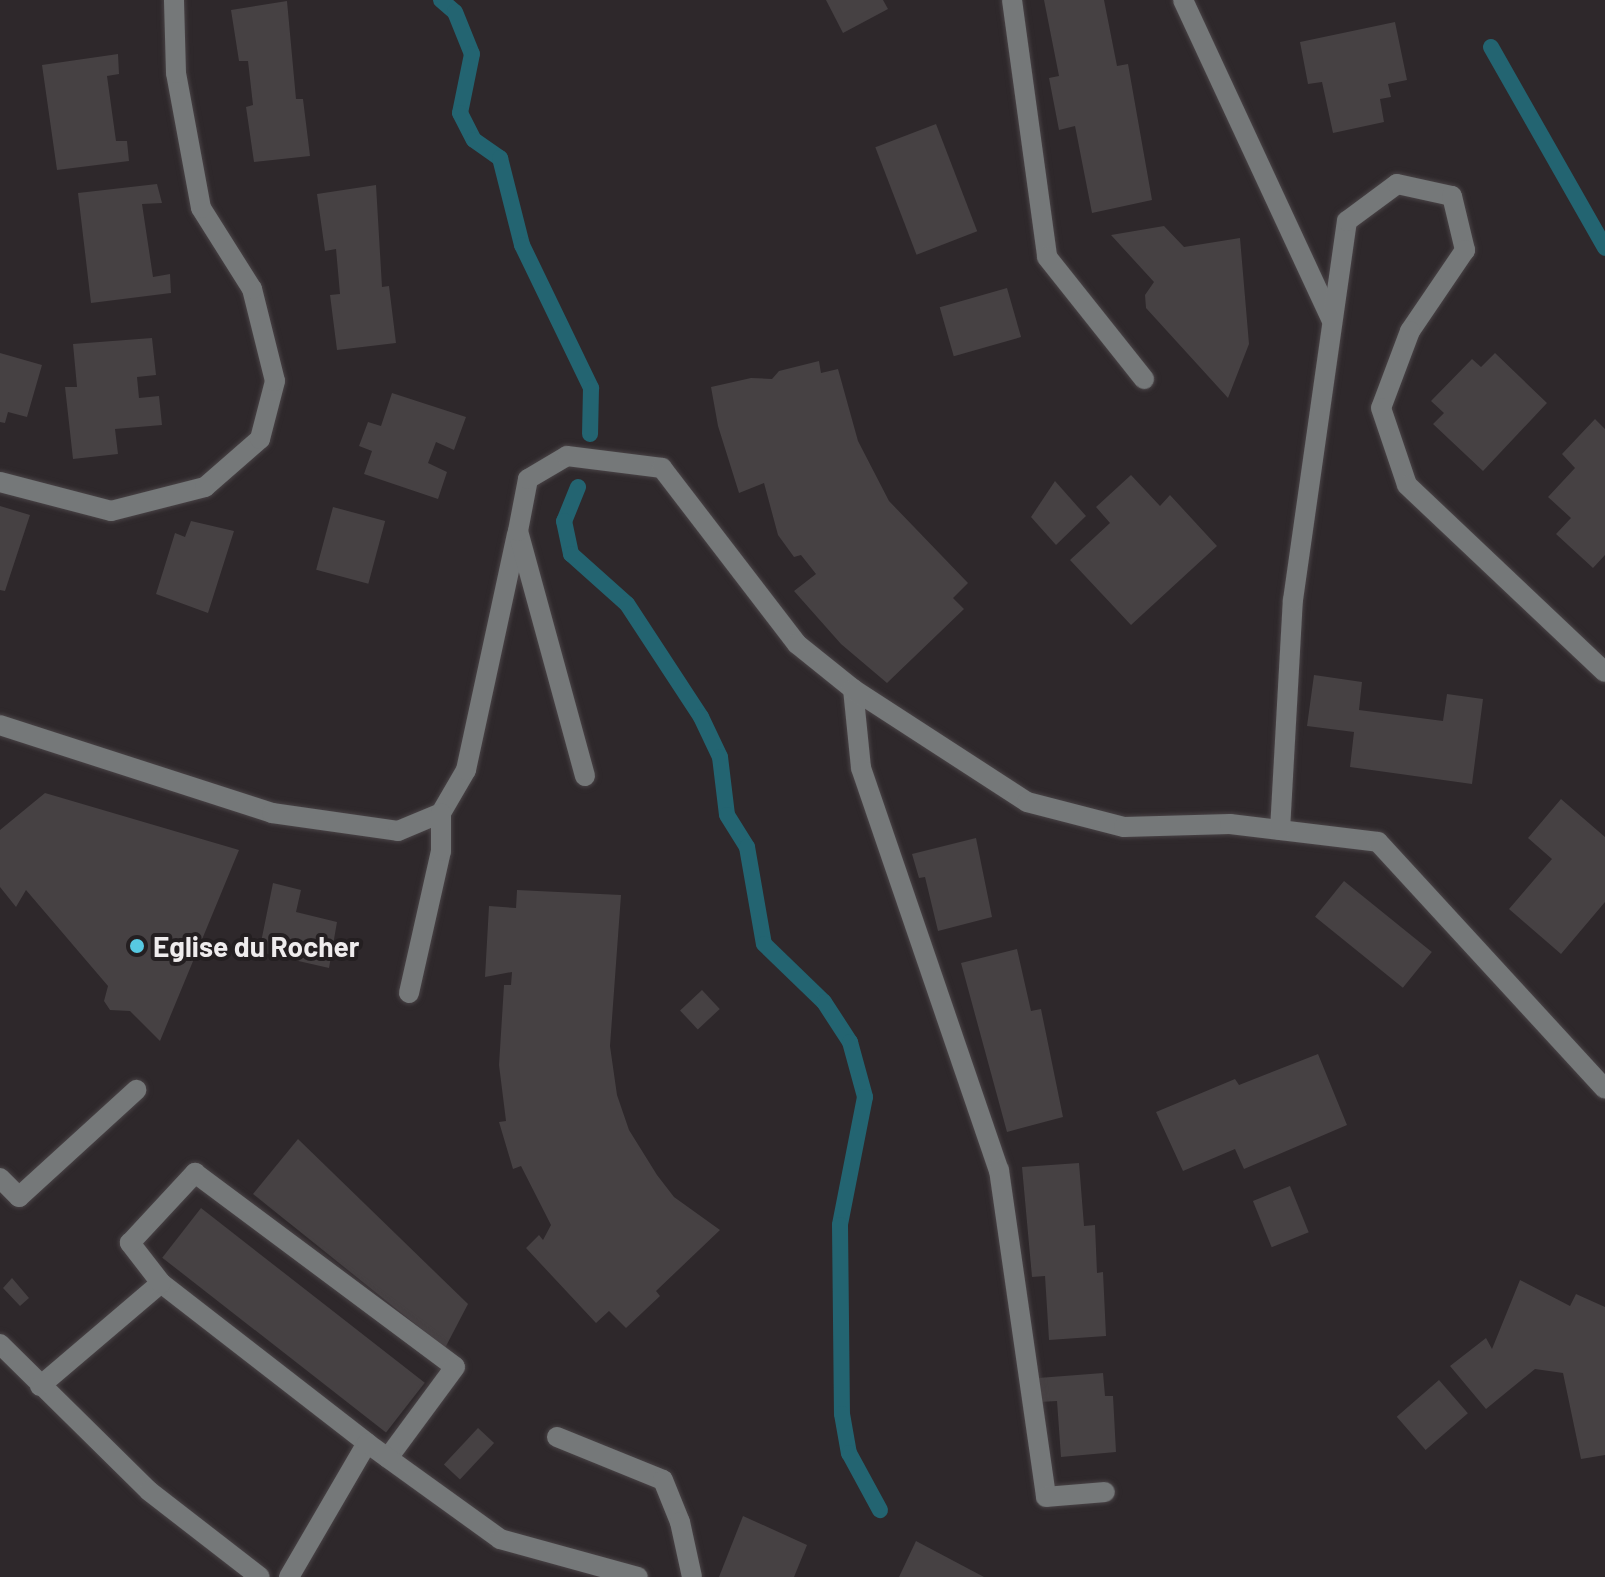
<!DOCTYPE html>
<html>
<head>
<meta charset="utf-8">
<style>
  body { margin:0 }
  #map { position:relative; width:1605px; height:1577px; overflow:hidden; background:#2e282b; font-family:Barlow,sans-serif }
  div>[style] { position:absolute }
  .stream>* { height:16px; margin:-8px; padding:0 8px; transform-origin:8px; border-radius:8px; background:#236471 }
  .building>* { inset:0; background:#464143; transform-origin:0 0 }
  .roads { filter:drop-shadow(0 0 2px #494346) drop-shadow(0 0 2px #494346) }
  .minor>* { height:20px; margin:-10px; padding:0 10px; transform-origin:10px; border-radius:10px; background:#757879 }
  .dots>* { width:22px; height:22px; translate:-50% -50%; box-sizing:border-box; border:4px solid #241f21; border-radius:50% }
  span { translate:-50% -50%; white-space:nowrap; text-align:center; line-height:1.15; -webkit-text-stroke:8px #241f21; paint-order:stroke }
  .poi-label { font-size:28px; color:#efeced; font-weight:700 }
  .left { translate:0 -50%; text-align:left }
</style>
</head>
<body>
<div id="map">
  <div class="stream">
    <div style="left:441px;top:0;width:18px;rotate:41deg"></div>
    <div style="left:455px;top:12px;width:45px;rotate:68deg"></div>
    <div style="left:472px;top:54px;width:60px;rotate:101.5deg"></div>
    <div style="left:460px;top:113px;width:30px;rotate:63deg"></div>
    <div style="left:474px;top:140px;width:32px;rotate:35deg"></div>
    <div style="left:500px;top:158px;width:90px;rotate:75.8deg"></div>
    <div style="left:522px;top:245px;width:159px;rotate:64.2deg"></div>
    <div style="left:591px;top:388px;width:46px;rotate:91.2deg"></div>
    <div style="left:1491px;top:47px;width:231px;rotate:60.4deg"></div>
    <div style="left:578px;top:487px;width:37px;rotate:112deg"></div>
    <div style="left:564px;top:521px;width:34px;rotate:78deg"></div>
    <div style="left:571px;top:554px;width:75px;rotate:41.8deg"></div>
    <div style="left:627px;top:604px;width:135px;rotate:56.8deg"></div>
    <div style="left:701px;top:717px;width:44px;rotate:64.6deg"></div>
    <div style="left:720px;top:757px;width:58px;rotate:83.1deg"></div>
    <div style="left:727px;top:815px;width:38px;rotate:58deg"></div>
    <div style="left:747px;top:847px;width:98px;rotate:80.1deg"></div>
    <div style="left:764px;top:944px;width:83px;rotate:44deg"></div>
    <div style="left:824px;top:1002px;width:48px;rotate:57deg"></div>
    <div style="left:850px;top:1042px;width:57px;rotate:74.7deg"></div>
    <div style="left:865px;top:1097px;width:130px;rotate:101.1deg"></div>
    <div style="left:840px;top:1225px;width:189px;rotate:89.4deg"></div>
    <div style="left:842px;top:1414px;width:40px;rotate:80deg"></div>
    <div style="left:849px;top:1453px;width:65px;rotate:61.5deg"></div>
  </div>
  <div class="building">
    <div style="clip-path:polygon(826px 0,883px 0,888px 9px,843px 33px)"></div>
    <div style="clip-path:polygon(1044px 0,1104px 0,1117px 66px,1128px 64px,1152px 200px,1092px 213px,1075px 126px,1059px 130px,1049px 78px,1059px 76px)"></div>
    <div style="clip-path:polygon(287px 1px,296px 99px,303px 99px,310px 156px,254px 162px,246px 107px,253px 105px,248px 61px,239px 61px,231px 10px)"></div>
    <div style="clip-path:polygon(1395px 22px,1407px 80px,1388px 84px,1391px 97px,1380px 99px,1384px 122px,1333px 133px,1322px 82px,1308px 84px,1300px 42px)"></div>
    <div style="clip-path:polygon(118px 54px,119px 74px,107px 76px,116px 141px,127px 141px,129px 161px,57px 170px,42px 65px)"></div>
    <div style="left:936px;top:124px;width:115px;height:65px;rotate:69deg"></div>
    <div style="clip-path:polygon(157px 184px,162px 203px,142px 204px,153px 277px,170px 274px,171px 293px,91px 303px,78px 193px)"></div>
    <div style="clip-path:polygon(376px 185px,382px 287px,389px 286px,396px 343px,337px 350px,330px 295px,340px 294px,336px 249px,325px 251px,317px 194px)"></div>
    <div style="clip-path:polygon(1164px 226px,1184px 247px,1240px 238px,1249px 344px,1228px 398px,1146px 308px,1145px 295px,1154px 282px,1111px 235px)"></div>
    <div style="left:1007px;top:288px;width:51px;height:70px;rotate:74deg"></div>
    <div style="clip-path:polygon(152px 338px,156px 375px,137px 377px,139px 398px,159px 396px,162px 425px,115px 429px,118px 454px,73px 459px,65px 387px,77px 387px,73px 344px)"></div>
    <div style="clip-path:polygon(0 353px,42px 365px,27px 417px,8px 412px,5px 423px,0 422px)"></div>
    <div style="clip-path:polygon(1495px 353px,1547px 403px,1483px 471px,1433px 424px,1444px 413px,1431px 401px,1472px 359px,1481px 367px)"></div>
    <div style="clip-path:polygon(819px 361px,821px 373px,838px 369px,858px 441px,889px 501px,968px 583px,953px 598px,964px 609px,887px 683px,841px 644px,794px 591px,816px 574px,801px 555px,794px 557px,778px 535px,764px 483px,739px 493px,718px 426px,711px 387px,751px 378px,772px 379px,779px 371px)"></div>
    <div style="clip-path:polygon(392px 393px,466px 417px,454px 450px,436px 442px,428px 463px,447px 472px,438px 499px,364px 474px,372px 451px,359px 446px,368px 422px,381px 426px)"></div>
    <div style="clip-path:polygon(1595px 419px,1605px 429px,1605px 555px,1593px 568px,1556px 534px,1571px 518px,1548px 497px,1575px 468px,1562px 454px)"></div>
    <div style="clip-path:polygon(1131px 475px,1160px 506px,1170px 495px,1217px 546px,1131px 625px,1070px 560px,1110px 523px,1096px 507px)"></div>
    <div style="clip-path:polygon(1055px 481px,1086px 516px,1056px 545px,1031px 517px)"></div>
    <div style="clip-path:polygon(0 506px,30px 515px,5px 591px,0 590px)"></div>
    <div style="left:333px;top:507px;width:54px;height:65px;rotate:15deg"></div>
    <div style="clip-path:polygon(191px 521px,234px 531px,208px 613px,156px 594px,175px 533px,185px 537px)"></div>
    <div style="clip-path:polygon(1314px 675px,1362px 682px,1359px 710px,1443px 721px,1447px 694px,1483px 699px,1472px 784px,1350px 767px,1354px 732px,1307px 726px)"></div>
    <div style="clip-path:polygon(45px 793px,239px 850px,160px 1041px,130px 1011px,110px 1010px,104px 1001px,108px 986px,26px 890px,16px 907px,0 887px,0 830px)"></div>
    <div style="clip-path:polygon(1561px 799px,1605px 837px,1605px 902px,1561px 954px,1509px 909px,1552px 859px,1528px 838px)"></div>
    <div style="clip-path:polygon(976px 838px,992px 917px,938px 931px,925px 877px,919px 878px,912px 854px)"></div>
    <div style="left:1344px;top:881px;width:113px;height:46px;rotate:39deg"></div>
    <div style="clip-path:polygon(273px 883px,301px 890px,296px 912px,337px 922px,329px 968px,259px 952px)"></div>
    <div style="clip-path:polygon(517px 890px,621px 895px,610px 1046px,617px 1095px,629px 1130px,657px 1175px,674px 1197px,720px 1230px,656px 1291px,660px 1296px,626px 1328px,609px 1311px,596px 1323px,526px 1248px,539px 1235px,543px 1240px,551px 1225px,521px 1166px,513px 1169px,499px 1122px,506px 1121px,499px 1065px,504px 985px,511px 985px,512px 972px,485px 977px,489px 906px,516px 908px)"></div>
    <div style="clip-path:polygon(1017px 949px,1031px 1011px,1041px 1009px,1063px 1117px,1007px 1132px,961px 963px)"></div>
    <div style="left:702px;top:990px;width:26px;height:30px;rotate:47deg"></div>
    <div style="clip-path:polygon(1318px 1054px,1347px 1125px,1244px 1169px,1235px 1149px,1183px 1171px,1156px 1112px,1235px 1079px,1239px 1085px)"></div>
    <div style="clip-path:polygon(298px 1139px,468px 1304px,445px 1348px,253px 1194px)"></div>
    <div style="clip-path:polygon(1079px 1163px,1084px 1226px,1095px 1225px,1097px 1273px,1103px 1272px,1106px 1336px,1049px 1340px,1045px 1276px,1032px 1277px,1022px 1167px)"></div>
    <div style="left:1290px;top:1186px;width:50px;height:40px;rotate:68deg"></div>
    <div style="left:201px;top:1208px;width:284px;height:63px;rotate:38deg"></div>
    <div style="clip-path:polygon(12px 1278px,29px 1298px,20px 1306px,3px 1288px)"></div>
    <div style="clip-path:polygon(1520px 1280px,1570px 1306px,1576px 1294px,1605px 1307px,1605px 1455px,1581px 1459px,1563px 1373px,1535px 1369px,1486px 1409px,1450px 1366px,1486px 1338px,1492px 1349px)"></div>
    <div style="clip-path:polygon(1103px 1373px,1105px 1396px,1113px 1396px,1116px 1452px,1061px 1457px,1057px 1401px,1040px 1402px,1038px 1378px)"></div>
    <div style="left:1439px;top:1380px;width:44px;height:56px;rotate:49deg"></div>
    <div style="left:478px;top:1428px;width:22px;height:50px;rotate:43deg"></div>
    <div style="clip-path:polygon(743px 1516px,807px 1545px,794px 1577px,719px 1577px)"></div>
    <div style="clip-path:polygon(916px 1541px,984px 1577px,899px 1577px)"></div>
  </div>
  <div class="roads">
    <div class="minor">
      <div style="left:1012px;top:0;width:259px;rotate:82.2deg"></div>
      <div style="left:1047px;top:257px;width:156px;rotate:51.5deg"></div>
      <div style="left:1183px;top:0;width:352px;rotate:65.1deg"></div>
      <div style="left:0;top:482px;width:115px;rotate:14.6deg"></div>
      <div style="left:111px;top:511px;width:97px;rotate:-14.3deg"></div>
      <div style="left:205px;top:487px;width:73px;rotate:-41.1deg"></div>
      <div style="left:260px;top:439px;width:60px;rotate:-75.5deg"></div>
      <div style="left:275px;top:381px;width:95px;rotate:-104deg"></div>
      <div style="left:252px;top:289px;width:96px;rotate:-122.2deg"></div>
      <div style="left:201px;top:208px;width:137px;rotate:-100.5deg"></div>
      <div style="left:176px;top:73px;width:73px;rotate:-91.6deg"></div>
      <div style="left:853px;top:689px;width:79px;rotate:84.2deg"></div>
      <div style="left:861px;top:768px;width:425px;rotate:71.1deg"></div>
      <div style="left:999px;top:1170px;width:330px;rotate:81.8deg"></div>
      <div style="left:1046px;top:1497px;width:59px;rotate:-4.8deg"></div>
      <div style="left:0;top:725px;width:286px;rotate:17.9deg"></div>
      <div style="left:272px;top:813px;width:127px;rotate:8.1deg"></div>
      <div style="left:398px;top:831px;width:47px;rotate:-22.7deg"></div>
      <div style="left:441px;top:813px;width:50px;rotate:-59.8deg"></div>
      <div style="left:466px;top:770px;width:241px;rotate:-77.8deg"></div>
      <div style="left:585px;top:776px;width:254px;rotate:-105.3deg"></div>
      <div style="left:518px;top:531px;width:53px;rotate:-79.1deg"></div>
      <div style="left:528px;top:479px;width:45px;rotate:-30.5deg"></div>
      <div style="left:567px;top:456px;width:96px;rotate:7.2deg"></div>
      <div style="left:662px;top:468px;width:222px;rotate:52.5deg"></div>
      <div style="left:797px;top:644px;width:72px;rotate:38.8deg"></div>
      <div style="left:853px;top:689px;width:207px;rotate:33deg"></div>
      <div style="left:1027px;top:802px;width:100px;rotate:14.5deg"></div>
      <div style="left:1124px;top:827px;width:106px;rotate:-1.6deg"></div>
      <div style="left:1230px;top:824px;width:149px;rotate:6.9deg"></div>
      <div style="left:1378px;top:842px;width:335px;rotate:47.4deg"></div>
      <div style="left:1280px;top:830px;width:230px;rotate:-86.8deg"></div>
      <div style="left:1293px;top:600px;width:383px;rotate:-81.9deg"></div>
      <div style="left:1347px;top:221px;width:62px;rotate:-36.5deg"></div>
      <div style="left:1397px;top:184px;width:56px;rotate:12.3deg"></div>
      <div style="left:1452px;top:196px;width:56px;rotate:76.5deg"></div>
      <div style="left:1465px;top:250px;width:98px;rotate:124.2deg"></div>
      <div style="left:1410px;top:331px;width:82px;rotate:110.6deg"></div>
      <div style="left:1381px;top:408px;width:81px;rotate:71.3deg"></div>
      <div style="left:1407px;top:485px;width:272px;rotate:43.4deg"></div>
      <div style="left:409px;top:993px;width:146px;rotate:-77.3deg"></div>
      <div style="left:441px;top:851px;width:38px;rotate:-90deg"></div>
      <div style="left:0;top:1178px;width:27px;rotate:45deg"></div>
      <div style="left:19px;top:1197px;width:159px;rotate:-42.4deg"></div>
      <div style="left:161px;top:1283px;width:261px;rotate:37.8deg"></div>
      <div style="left:0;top:1344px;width:209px;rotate:44.6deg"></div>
      <div style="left:149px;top:1491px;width:140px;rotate:37.8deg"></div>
      <div style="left:40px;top:1386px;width:159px;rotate:-40.4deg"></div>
      <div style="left:161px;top:1283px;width:51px;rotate:-127.8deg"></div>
      <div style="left:130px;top:1243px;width:96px;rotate:-47.1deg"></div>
      <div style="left:195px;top:1173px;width:324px;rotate:36.7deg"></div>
      <div style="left:455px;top:1367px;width:113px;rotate:126.4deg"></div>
      <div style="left:557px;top:1437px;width:114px;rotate:22.1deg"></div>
      <div style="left:663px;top:1480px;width:45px;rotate:68deg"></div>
      <div style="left:680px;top:1522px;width:56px;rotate:77.7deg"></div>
      <div style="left:289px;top:1577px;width:155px;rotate:-59.8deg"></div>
      <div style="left:367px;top:1443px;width:164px;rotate:35.8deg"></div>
      <div style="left:500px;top:1539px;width:143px;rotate:15.4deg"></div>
    </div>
  </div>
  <div class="dots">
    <div style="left:137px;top:946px;background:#57c9e2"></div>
  </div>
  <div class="poi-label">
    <span class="left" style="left:153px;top:946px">Eglise du Rocher</span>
  </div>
</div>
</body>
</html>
